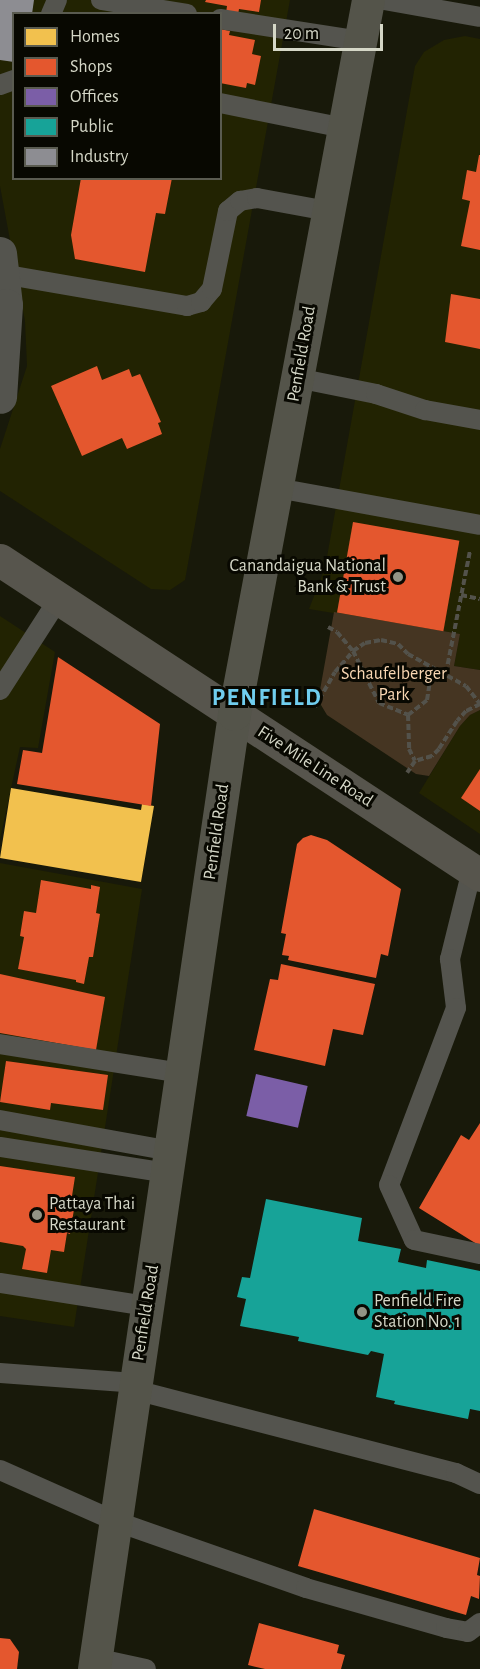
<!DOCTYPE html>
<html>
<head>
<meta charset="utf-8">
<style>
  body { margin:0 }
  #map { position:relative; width:480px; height:1669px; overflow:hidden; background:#18190a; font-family:"Alegreya Sans",sans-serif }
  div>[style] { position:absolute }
  .built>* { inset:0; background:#222302 }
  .green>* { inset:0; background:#453522 }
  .homes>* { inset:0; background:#f2c14e }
  .shops>* { inset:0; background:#e4572e; transform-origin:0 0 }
  .offices>* { inset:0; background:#7b5ea7; transform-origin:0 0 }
  .public>* { inset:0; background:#17a398 }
  .industry>* { inset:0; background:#8d8d92 }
  .path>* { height:4px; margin-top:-2px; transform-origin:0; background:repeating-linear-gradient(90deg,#53524b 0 6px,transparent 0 9px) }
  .lane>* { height:20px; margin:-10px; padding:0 10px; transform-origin:10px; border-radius:10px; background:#54544e }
  .street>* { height:33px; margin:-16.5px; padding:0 16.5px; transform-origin:16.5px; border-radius:16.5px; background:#54544e }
  .secondary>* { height:33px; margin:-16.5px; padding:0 16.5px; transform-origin:16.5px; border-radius:16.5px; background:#57554d }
  .primary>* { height:33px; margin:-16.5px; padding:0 16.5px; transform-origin:16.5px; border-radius:16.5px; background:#54544a }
  .dots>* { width:16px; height:16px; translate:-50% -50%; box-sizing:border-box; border:3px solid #080801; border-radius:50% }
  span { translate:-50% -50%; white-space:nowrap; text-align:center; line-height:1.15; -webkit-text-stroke:6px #080801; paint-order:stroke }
  .street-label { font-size:18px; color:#d5d7c7 }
  .poi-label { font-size:18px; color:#d5d7c7 }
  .right { translate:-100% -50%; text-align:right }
  .left { translate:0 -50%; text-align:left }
  .park-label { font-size:18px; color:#f9d7b3 }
  .district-label { font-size:24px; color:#70cdee; font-weight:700; letter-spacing:1.5px }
  .legend { position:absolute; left:12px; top:12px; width:210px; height:168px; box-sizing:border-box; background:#080801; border:2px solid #5a5b50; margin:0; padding:8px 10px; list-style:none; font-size:18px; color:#d5d7c7 }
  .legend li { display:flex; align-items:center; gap:12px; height:30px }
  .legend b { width:30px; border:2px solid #5a5b50 }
  .scale { position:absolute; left:273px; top:24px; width:110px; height:27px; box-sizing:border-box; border:3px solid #d5d7c7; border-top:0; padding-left:8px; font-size:18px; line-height:21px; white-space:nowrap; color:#d5d7c7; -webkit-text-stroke:4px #080801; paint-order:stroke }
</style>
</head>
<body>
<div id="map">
  <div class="built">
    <div style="clip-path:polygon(evenodd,0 0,290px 0,185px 580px,170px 590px,151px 589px,0 491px,0 449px,27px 366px,25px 321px,0 186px,0 0,14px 14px,220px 14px,220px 178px,14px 178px,14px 14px)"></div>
    <div style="clip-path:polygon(465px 36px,480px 39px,480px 670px,454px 666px,460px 634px,309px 609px,325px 568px,415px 66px,424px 52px,444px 40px)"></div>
    <div style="clip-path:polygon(0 616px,55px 652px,38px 748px,20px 747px,0 839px)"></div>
    <div style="clip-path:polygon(480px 710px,480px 834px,419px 793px,460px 726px,470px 715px)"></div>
    <div style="clip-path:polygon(0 863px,142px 889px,74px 1327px,0 1316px)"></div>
  </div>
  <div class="green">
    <div style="clip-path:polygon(334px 612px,460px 634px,454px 666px,480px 670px,480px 710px,470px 715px,460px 726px,429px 776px,416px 774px,327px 715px,321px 705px,320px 690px)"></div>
  </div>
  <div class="homes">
    <div style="clip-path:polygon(11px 788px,141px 810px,142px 804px,154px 806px,141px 882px,0 858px)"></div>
  </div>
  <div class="shops">
    <div style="clip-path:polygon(206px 0,261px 0,259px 12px,239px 9px,238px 15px,226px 13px,227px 6px,205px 2px)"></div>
    <div style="clip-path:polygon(220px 29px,230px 31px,229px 35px,255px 40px,252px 54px,261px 56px,255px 85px,247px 83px,246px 88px,220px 83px)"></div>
    <div style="clip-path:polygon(479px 155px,480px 155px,480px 250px,461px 246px,470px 201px,462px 199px,467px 170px,476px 172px)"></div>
    <div style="clip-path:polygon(81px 178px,172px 178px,165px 214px,156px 213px,145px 272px,75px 259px,71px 235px)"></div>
    <div style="clip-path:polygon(451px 294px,480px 299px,480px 349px,445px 342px)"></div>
    <div style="clip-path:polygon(97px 366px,102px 380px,129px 369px,132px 377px,140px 374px,161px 422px,158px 423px,162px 434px,127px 449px,122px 438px,82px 456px,51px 386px)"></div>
    <div style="left:353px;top:522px;width:108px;height:92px;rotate:10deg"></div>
    <div style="clip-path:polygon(58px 657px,160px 724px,151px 806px,17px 784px,23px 750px,42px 753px)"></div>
    <div style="clip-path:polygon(480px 769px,480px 811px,461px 798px)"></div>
    <div style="clip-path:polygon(311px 835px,327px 840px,401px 889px,388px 956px,381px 954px,376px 978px,288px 960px,289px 956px,282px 955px,286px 934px,281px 933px,297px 844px,303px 838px)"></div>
    <div style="clip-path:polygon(41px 880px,91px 889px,91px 885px,100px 887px,96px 913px,100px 914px,93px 957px,89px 957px,84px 984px,76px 982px,76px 980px,18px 969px,24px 937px,20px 936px,24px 911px,36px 913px)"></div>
    <div style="clip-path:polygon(281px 964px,375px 984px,363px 1035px,333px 1029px,325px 1066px,254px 1050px,270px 979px,278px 980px)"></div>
    <div style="clip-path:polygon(0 974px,105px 997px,96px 1050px,0 1033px)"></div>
    <div style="clip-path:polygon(6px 1061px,108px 1075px,103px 1110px,51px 1103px,50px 1110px,0 1102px)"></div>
    <div style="clip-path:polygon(480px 1123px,480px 1246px,419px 1208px,461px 1135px,469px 1140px)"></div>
    <div style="clip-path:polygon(0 1166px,75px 1177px,72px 1196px,76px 1197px,70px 1234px,67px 1233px,64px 1252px,51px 1250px,47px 1273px,22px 1269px,26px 1249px,23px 1246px,0 1242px)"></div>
    <div style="clip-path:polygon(314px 1509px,480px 1558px,477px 1575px,480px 1576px,479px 1599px,471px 1596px,466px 1615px,298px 1566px)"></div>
    <div style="clip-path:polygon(259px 1623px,339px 1645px,337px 1653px,345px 1655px,341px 1669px,265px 1669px,248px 1665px)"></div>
    <div style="clip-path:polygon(0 1638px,10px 1639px,19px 1652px,17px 1669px,0 1669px)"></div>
  </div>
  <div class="offices">
    <div style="left:256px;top:1074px;width:53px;height:43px;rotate:13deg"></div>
  </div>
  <div class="public">
    <div style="clip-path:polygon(266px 1199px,362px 1218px,358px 1241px,401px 1249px,398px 1262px,426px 1268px,427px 1260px,480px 1271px,480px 1411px,470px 1409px,468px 1419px,394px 1404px,395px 1401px,376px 1397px,384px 1354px,371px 1351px,368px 1355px,298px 1341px,299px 1337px,240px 1326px,246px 1299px,237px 1297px,242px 1277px,250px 1278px)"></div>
  </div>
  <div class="industry">
    <div style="clip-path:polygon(0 0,34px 0,32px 14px,14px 14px,14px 62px,0 60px)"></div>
  </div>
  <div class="path">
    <div style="left:461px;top:595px;width:19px;rotate:12deg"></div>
    <div style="left:328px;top:627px;width:10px;rotate:29deg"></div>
    <div style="left:337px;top:632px;width:25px;rotate:50deg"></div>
    <div style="left:353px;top:651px;width:58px;rotate:63.4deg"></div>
    <div style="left:379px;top:703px;width:31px;rotate:22deg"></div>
    <div style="left:408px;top:715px;width:34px;rotate:88deg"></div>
    <div style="left:409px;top:749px;width:13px;rotate:63deg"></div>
    <div style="left:446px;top:673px;width:124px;rotate:-78.9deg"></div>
    <div style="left:315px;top:707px;width:40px;rotate:-60.3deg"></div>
    <div style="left:335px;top:672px;width:28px;rotate:-49deg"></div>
    <div style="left:353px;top:651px;width:14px;rotate:-34deg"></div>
    <div style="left:365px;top:643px;width:16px;rotate:-11deg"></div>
    <div style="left:381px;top:640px;width:17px;rotate:13deg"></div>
    <div style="left:398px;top:644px;width:14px;rotate:45deg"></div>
    <div style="left:408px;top:654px;width:66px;rotate:28.9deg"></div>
    <div style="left:466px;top:686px;width:23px;rotate:52deg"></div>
    <div style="left:480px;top:704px;width:16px;rotate:153deg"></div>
    <div style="left:466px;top:711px;width:13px;rotate:132deg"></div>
    <div style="left:457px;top:721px;width:33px;rotate:123deg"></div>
    <div style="left:439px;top:749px;width:10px;rotate:135deg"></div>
    <div style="left:432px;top:756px;width:18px;rotate:164deg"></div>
    <div style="left:415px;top:761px;width:14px;rotate:124deg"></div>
    <div style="left:408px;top:715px;width:24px;rotate:-38deg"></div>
    <div style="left:427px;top:700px;width:18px;rotate:-81deg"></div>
    <div style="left:430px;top:682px;width:17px;rotate:-100deg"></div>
  </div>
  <div class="lane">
    <div style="left:101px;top:0;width:87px;rotate:9.2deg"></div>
    <div style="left:384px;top:0;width:97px;rotate:10deg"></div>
    <div style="left:51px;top:14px;width:15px;rotate:-67deg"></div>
    <div style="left:220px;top:19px;width:142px;rotate:8.9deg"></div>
    <div style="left:0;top:85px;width:15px;rotate:-20deg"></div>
    <div style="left:220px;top:103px;width:126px;rotate:11.4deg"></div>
    <div style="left:2px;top:274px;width:188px;rotate:9.8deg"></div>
    <div style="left:187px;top:306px;width:15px;rotate:-16deg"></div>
    <div style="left:201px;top:302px;width:17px;rotate:-50deg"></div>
    <div style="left:212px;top:289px;width:80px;rotate:-78.4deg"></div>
    <div style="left:228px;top:211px;width:16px;rotate:-40deg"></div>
    <div style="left:240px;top:201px;width:17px;rotate:-10deg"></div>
    <div style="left:257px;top:198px;width:72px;rotate:10.4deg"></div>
    <div style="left:297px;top:378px;width:81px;rotate:11.4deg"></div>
    <div style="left:376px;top:394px;width:52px;rotate:18.1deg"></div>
    <div style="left:425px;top:410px;width:56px;rotate:10.3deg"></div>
    <div style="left:277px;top:488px;width:206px;rotate:10.3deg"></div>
    <div style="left:0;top:690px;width:111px;rotate:-57.2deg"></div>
    <div style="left:472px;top:870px;width:92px;rotate:103.9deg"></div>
    <div style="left:450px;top:959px;width:49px;rotate:83deg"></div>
    <div style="left:456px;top:1008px;width:189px;rotate:110.7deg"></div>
    <div style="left:389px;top:1185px;width:60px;rotate:65.6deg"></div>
    <div style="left:414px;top:1240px;width:67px;rotate:12deg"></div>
    <div style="left:0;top:1044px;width:183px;rotate:9.1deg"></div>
    <div style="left:0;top:1120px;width:173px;rotate:10.3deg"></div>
    <div style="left:0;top:1147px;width:169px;rotate:8.8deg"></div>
    <div style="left:0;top:1283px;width:149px;rotate:8.9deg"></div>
    <div style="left:0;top:1373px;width:135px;rotate:4.2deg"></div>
    <div style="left:135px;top:1390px;width:332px;rotate:14.5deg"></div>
    <div style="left:456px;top:1473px;width:26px;rotate:25deg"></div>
    <div style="left:0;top:1470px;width:126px;rotate:23.9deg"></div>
    <div style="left:115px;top:1521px;width:202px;rotate:19.3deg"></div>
    <div style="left:306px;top:1588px;width:146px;rotate:15.9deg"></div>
    <div style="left:446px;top:1628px;width:22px;rotate:10deg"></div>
    <div style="left:468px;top:1632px;width:15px;rotate:-37deg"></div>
    <div style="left:95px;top:1658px;width:52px;rotate:12.2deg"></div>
  </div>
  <div class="street">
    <div style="left:0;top:253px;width:52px;rotate:83.4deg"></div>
    <div style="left:6px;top:305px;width:92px;rotate:93.7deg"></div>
  </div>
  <div class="secondary">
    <div style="left:0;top:560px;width:574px;rotate:33.27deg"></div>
  </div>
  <div class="primary">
    <div style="left:94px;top:1669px;width:965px;rotate:-81.66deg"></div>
    <div style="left:234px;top:714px;width:726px;rotate:-79.37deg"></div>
  </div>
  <div class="dots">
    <div style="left:398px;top:577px;background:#939485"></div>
    <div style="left:37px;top:1215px;background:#939485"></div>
    <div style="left:362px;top:1312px;background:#939485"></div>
  </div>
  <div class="street-label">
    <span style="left:302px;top:354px;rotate:-80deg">Penfield Road</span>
    <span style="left:315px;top:767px;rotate:33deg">Five Mile Line Road</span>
    <span style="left:217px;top:832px;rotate:-82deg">Penfield Road</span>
    <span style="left:146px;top:1313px;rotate:-81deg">Penfield Road</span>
  </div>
  <div class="poi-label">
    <span class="right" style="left:386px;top:577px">Canandaigua National<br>Bank &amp; Trust</span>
    <span class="left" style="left:49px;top:1215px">Pattaya Thai<br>Restaurant</span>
    <span class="left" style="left:374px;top:1312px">Penfield Fire<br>Station No. 1</span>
  </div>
  <div class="park-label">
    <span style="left:394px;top:685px">Schaufelberger<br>Park</span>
  </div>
  <div class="district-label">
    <span style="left:267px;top:699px">PENFIELD</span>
  </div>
  <ul class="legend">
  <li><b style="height:16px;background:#f2c14e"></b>Homes</li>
  <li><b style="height:16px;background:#e4572e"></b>Shops</li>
  <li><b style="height:16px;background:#7b5ea7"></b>Offices</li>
  <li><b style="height:16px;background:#17a398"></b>Public</li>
  <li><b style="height:16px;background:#8d8d92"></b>Industry</li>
  </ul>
  <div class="scale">20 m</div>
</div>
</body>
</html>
